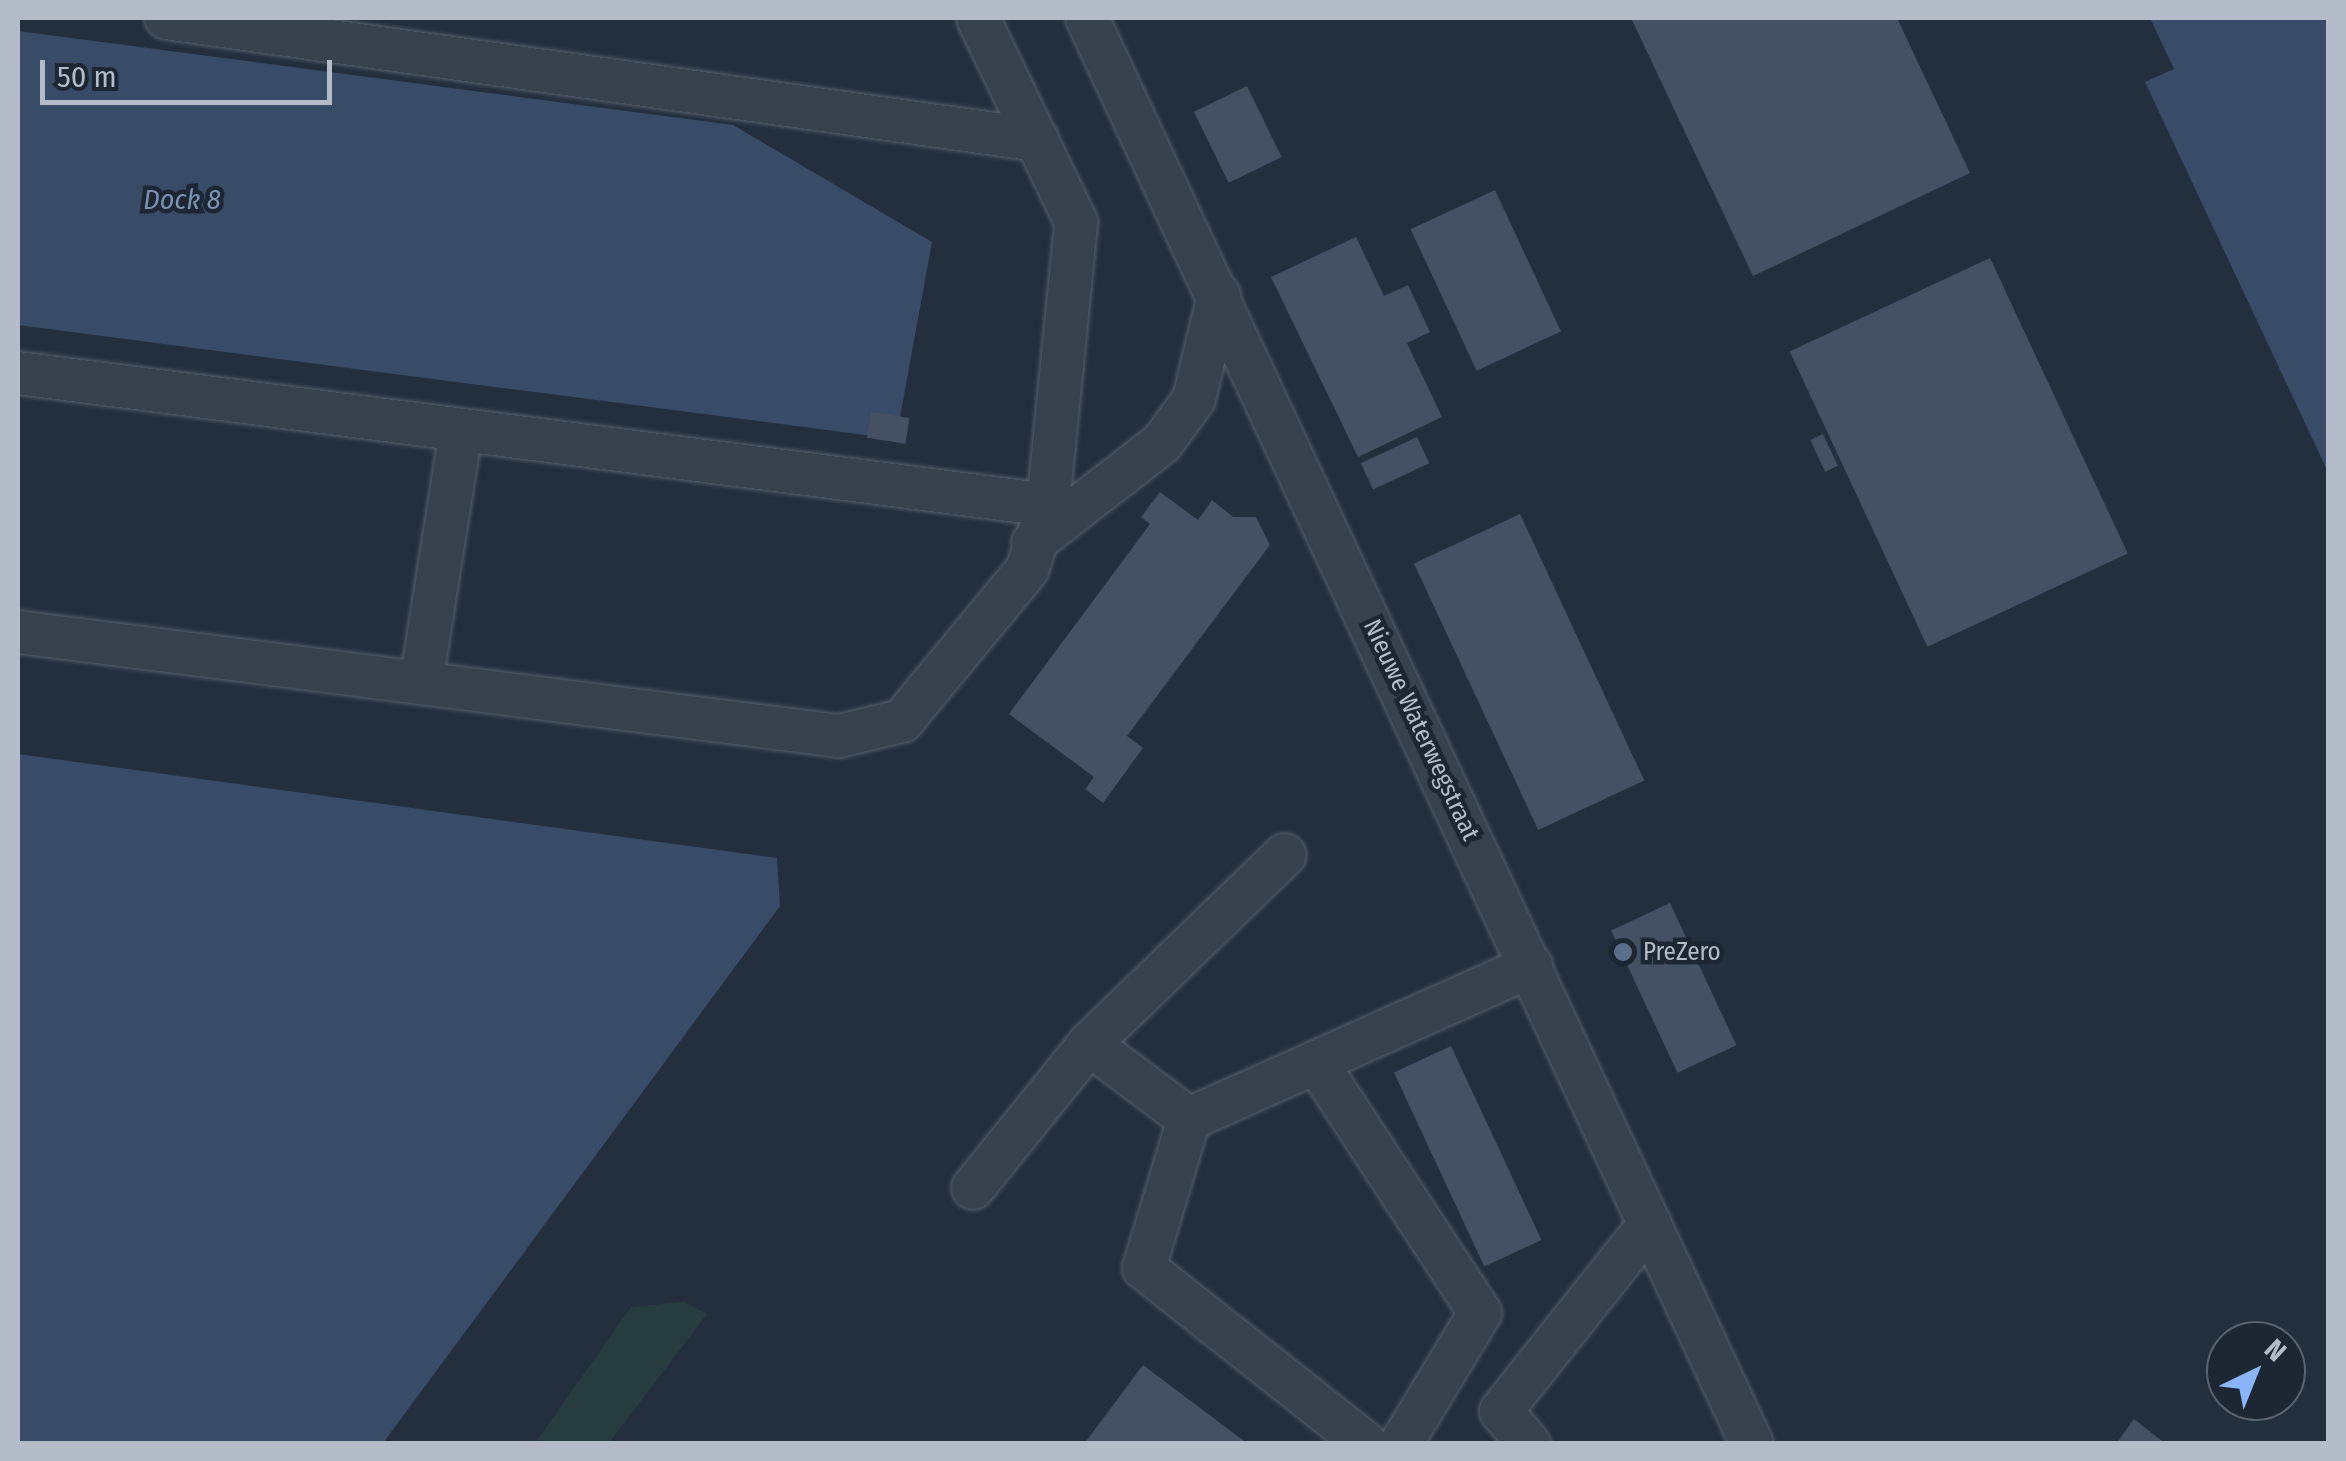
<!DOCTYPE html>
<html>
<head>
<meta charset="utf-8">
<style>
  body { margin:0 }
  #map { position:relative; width:2346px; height:1461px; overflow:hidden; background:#242f3e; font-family:"Fira Sans Condensed",sans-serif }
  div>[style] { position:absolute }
  .green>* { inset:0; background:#263c3f }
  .water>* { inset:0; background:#394c67 }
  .building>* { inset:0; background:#455162; transform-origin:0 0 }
  .roads { filter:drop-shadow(0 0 2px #565f6c) drop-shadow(0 0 2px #565f6c) }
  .minor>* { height:42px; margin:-21px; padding:0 21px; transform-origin:21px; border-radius:21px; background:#38414e }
  .dots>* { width:28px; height:28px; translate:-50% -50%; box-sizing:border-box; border:5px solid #1d2633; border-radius:50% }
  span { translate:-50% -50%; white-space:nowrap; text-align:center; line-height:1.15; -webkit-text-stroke:9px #1d2633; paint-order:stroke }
  .street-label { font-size:25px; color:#b4bcc9 }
  .poi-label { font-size:25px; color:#b4bcc9 }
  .left { translate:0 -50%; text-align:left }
  .water-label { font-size:28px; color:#7c92b1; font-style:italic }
  .frame { position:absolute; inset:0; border:20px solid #b4bcc9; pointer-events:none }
  .north { position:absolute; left:2206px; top:1321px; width:100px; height:100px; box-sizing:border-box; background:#1d2633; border:2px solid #59626f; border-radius:50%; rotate:43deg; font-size:28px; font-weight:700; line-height:40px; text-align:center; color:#b4bcc9 }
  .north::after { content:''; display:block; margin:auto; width:35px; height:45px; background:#8ab4f8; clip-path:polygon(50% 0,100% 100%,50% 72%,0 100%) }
  .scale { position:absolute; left:40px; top:60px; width:292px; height:45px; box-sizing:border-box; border:5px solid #b4bcc9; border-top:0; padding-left:12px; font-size:30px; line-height:35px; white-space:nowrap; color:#b4bcc9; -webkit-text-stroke:8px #1d2633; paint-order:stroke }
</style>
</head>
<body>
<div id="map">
  <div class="green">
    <div style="clip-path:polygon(683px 1302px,707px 1314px,609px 1443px,535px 1443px,631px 1307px)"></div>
  </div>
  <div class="water">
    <div style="clip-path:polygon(2150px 18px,2328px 18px,2328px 472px,2145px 82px,2174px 69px)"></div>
    <div style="clip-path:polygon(18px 31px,733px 125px,932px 242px,896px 439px,18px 325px)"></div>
    <div style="clip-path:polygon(18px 754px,777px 858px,780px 906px,383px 1443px,18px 1443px)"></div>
  </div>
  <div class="building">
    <div style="clip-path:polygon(1631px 18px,1897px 18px,1970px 173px,1753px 276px)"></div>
    <div style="left:1247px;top:86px;width:79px;height:59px;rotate:64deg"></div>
    <div style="left:1495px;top:190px;width:156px;height:93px;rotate:65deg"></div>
    <div style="clip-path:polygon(1356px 237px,1384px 296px,1408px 285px,1430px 332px,1407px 343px,1442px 417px,1358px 457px,1271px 277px)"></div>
    <div style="left:1990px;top:258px;width:326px;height:221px;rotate:65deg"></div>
    <div style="left:871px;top:412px;width:39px;height:26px;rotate:9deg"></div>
    <div style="left:1823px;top:434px;width:35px;height:14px;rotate:65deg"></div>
    <div style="left:1417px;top:437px;width:29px;height:62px;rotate:65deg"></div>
    <div style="clip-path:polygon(1160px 492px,1198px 520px,1212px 500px,1233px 517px,1256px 517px,1270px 545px,1127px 736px,1143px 748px,1103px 803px,1085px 789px,1094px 777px,1009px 714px,1150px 524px,1141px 517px)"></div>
    <div style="left:1520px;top:514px;width:294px;height:117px;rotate:65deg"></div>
    <div style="left:1670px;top:903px;width:157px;height:65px;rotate:65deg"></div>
    <div style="left:1451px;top:1046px;width:214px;height:63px;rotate:65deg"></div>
    <div style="clip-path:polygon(1143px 1365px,1248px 1444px,1084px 1444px)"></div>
    <div style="clip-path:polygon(2134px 1419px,2166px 1444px,2116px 1444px)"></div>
  </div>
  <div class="roads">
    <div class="minor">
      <div style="left:166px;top:18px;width:880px;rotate:7.97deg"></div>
      <div style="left:1087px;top:18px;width:1573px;rotate:65deg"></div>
      <div style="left:18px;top:373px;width:1038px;rotate:7.3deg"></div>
      <div style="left:1033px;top:543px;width:163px;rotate:-37.8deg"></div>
      <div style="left:1162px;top:443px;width:54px;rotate:-54deg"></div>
      <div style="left:1194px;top:399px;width:107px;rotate:-76.5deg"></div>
      <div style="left:18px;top:632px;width:828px;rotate:7.22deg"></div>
      <div style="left:839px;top:736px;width:65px;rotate:-13.4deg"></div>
      <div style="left:902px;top:721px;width:196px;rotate:-50.4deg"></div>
      <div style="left:1027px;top:570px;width:68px;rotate:-72.1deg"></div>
      <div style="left:1048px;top:505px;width:284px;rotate:-84.3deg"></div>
      <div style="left:1076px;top:222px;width:226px;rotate:-115.7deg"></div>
      <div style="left:421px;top:683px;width:256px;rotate:-81deg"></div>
      <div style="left:1089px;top:1044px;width:125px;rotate:36.9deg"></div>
      <div style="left:1189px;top:1119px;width:375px;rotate:-24.1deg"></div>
      <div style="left:1316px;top:1062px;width:300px;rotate:56.8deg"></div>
      <div style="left:1480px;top:1313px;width:153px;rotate:121.1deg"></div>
      <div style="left:1189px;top:1119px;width:156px;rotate:106.8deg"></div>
      <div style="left:1144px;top:1268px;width:283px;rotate:38.4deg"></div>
      <div style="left:973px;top:1188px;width:185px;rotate:-51.1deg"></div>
      <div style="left:1089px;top:1044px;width:272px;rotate:-44deg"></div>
      <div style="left:1529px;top:1444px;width:43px;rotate:-130.3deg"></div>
      <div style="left:1501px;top:1411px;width:239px;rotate:-51.5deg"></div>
    </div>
  </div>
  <div class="dots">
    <div style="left:1623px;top:952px;background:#5c6f8a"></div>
  </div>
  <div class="street-label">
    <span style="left:1421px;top:730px;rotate:65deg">Nieuwe Waterwegstraat</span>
  </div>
  <div class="poi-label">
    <span class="left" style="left:1643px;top:952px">PreZero</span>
  </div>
  <div class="water-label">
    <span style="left:182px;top:200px">Dock 8</span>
  </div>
  <div class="frame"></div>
  <div class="north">N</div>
  <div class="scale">50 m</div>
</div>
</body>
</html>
